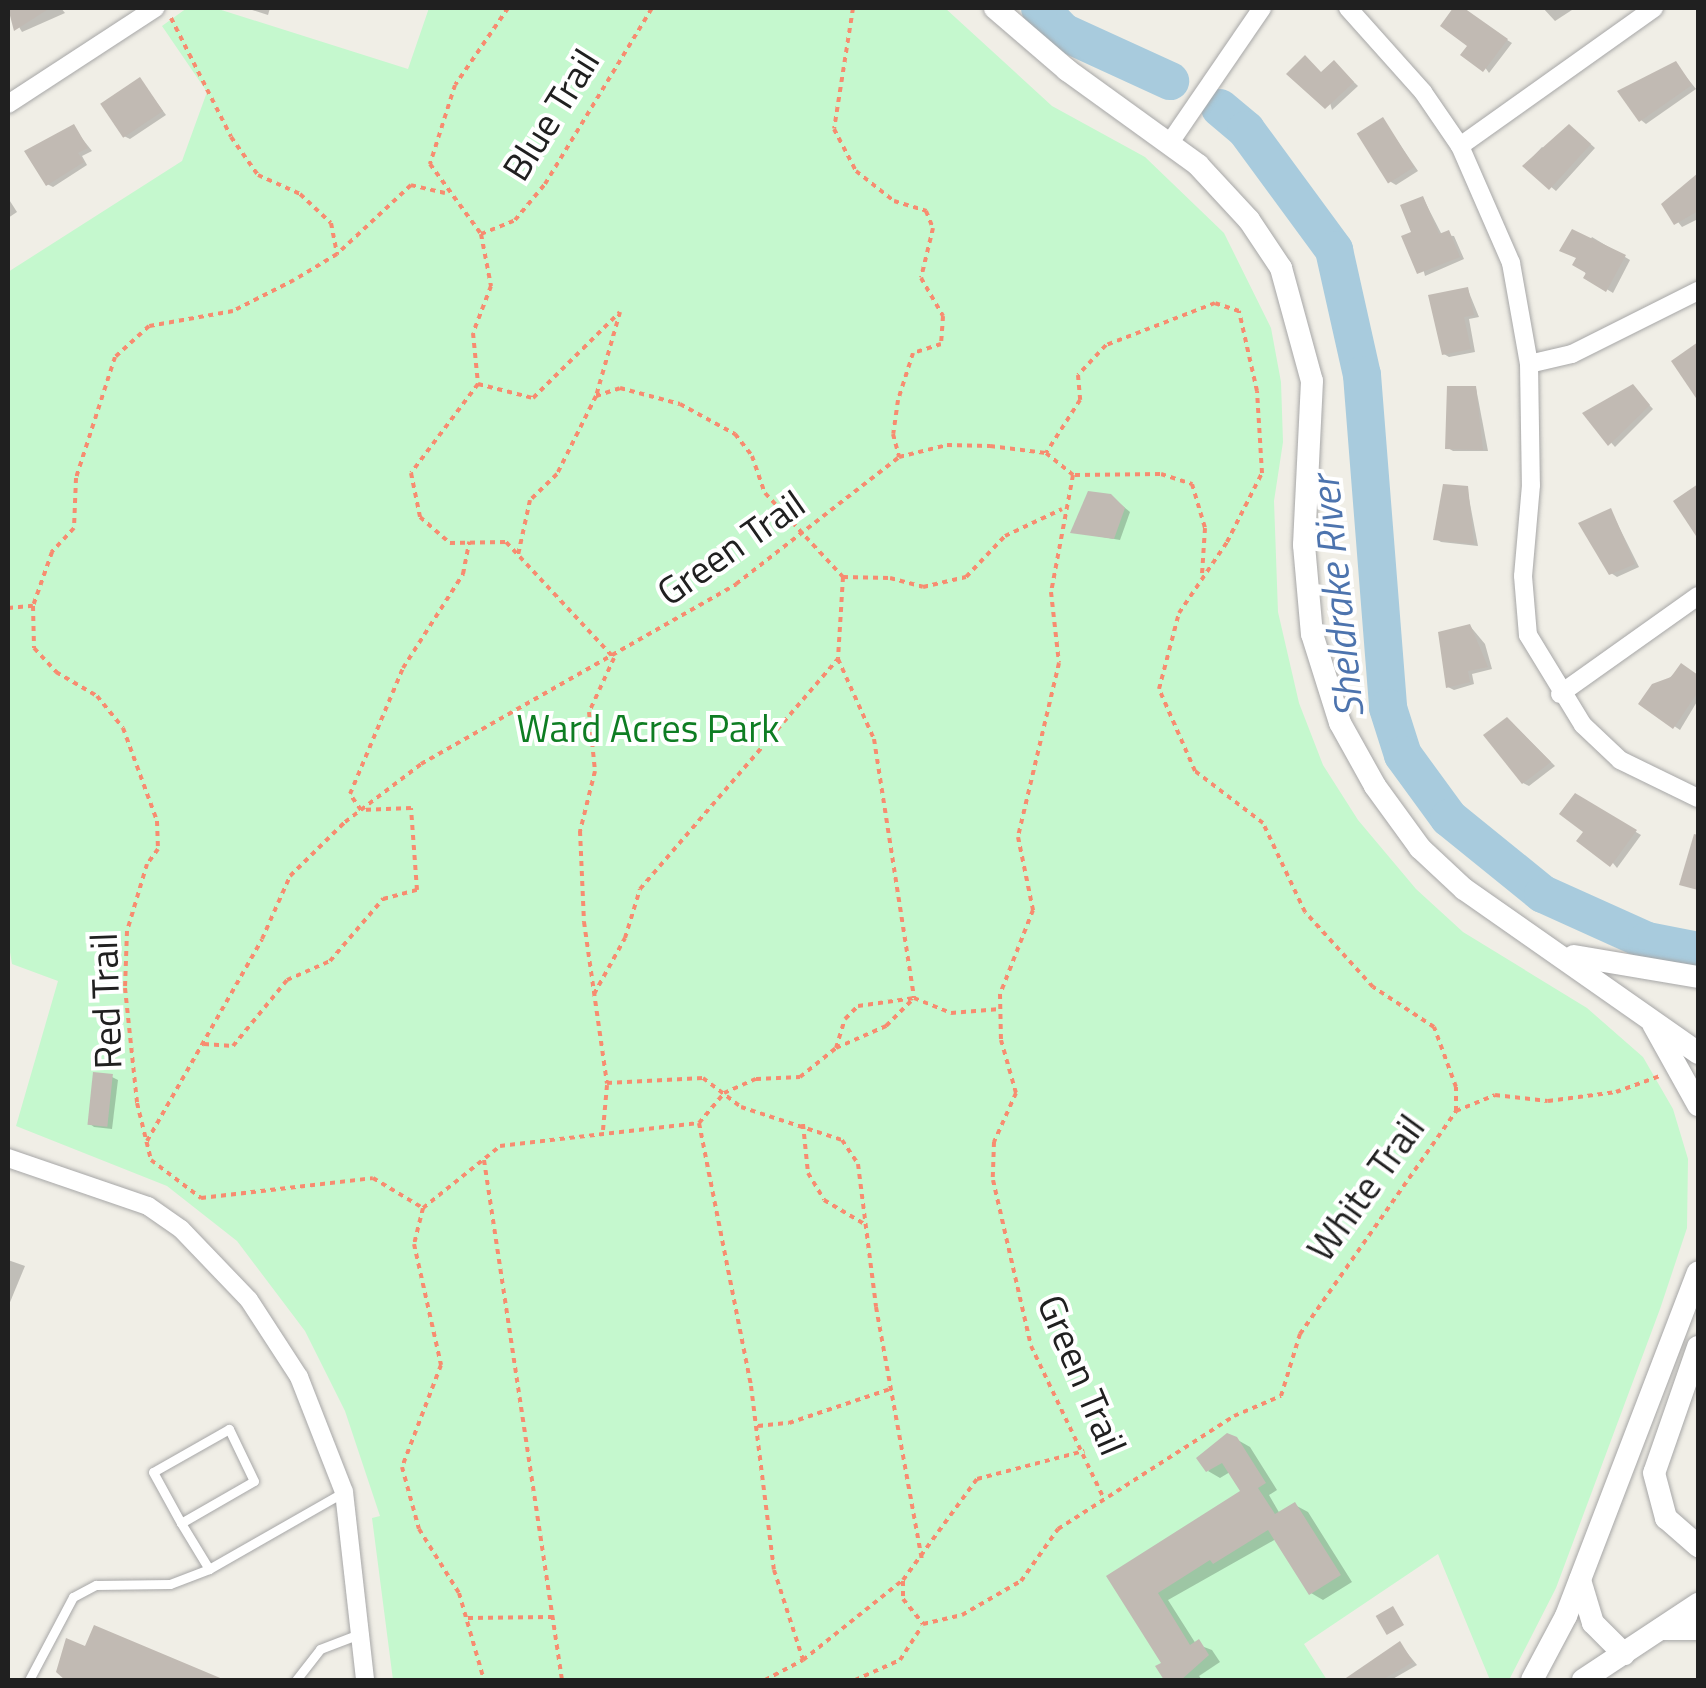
<!DOCTYPE html>
<html>
<head>
<meta charset="utf-8">
<style>
  body { margin:0 }
  #map { position:relative; width:1706px; height:1688px; overflow:hidden; background:#f0eee6; font-family:"Titillium Web",sans-serif }
  div>[style] { position:absolute }
  .park>* { inset:0; background:#c5f8ce }
  .shadow>* { inset:0; background:#0003 }
  .river>* { height:38px; margin:-19px; padding:0 19px; transform-origin:19px; border-radius:19px; background:#a8cbdd }
  .building>* { inset:0; background:#c1bab3; transform-origin:0 0 }
  .path>* { height:4px; margin-top:-2px; transform-origin:0; background:repeating-linear-gradient(90deg,#f78c70 0 5px,transparent 0 10px) }
  .roads { filter:drop-shadow(0 0 2px #a7a7a7) drop-shadow(0 0 2px #a7a7a7) }
  .service>* { height:9px; margin:-4.5px; padding:0 4.5px; transform-origin:4.5px; border-radius:4.5px; background:#fff }
  .minor>* { height:18px; margin:-9px; padding:0 9px; transform-origin:9px; border-radius:9px; background:#fff }
  .tertiary>* { height:22px; margin:-11px; padding:0 11px; transform-origin:11px; border-radius:11px; background:#fff }
  span { translate:-50% -50%; white-space:nowrap; text-align:center; line-height:1.15; -webkit-text-stroke:8px #fff; paint-order:stroke }
  .street-label { font-size:38px; color:#202020 }
  .park-label { font-size:38px; color:#0e7d23 }
  .water-label { font-size:40px; color:#4d74ae; font-style:italic }
  .frame { position:absolute; inset:0; border:10px solid #202020; pointer-events:none }
</style>
</head>
<body>
<div id="map">
  <div class="park">
    <div style="clip-path:polygon(187px 8px,215px 8px,408px 69px,429px 8px,945px 8px,1052px 106px,1145px 157px,1224px 233px,1271px 328px,1281px 382px,1283px 442px,1274px 501px,1278px 612px,1299px 703px,1323px 765px,1358px 820px,1416px 889px,1463px 932px,1587px 1008px,1643px 1057px,1673px 1109px,1688px 1159px,1687px 1228px,1660px 1309px,1556px 1588px,1509px 1680px,1490px 1680px,1438px 1554px,1304px 1644px,1327px 1680px,393px 1680px,372px 1518px,380px 1516px,345px 1411px,305px 1331px,237px 1241px,167px 1186px,16px 1126px,58px 981px,12px 964px,8px 940px,8px 272px,182px 161px,207px 92px,162px 26px)"></div>
  </div>
  <div class="shadow">
    <div style="clip-path:polygon(8px 8px,61px 8px,65px 13px,22px 32px)"></div>
    <div style="clip-path:polygon(246px 8px,270px 8px,268px 15px)"></div>
    <div style="clip-path:polygon(1456px 8px,1512px 43px,1489px 73px,1470px 46px,1443px 25px)"></div>
    <div style="clip-path:polygon(1543px 8px,1575px 8px,1555px 21px)"></div>
    <div style="clip-path:polygon(1334px 63px,1358px 86px,1332px 110px,1322px 74px)"></div>
    <div style="clip-path:polygon(1676px 64px,1696px 89px,1646px 124px,1641px 120px)"></div>
    <div style="clip-path:polygon(140px 80px,166px 115px,130px 139px,124px 136px)"></div>
    <div style="clip-path:polygon(1383px 120px,1418px 171px,1396px 185px,1391px 182px)"></div>
    <div style="clip-path:polygon(73px 127px,92px 151px,82px 156px,87px 165px,53px 187px,47px 184px)"></div>
    <div style="clip-path:polygon(1575px 130px,1595px 148px,1556px 191px,1525px 165px,1542px 147px,1548px 151px)"></div>
    <div style="clip-path:polygon(1698px 177px,1698px 219px,1682px 227px,1664px 204px)"></div>
    <div style="clip-path:polygon(8px 198px,17px 212px,8px 218px)"></div>
    <div style="clip-path:polygon(1423px 198px,1442px 235px,1454px 236px,1464px 259px,1425px 276px,1414px 233px)"></div>
    <div style="clip-path:polygon(1592px 237px,1630px 260px,1613px 293px,1587px 277px,1579px 257px)"></div>
    <div style="clip-path:polygon(1468px 290px,1479px 317px,1469px 319px,1475px 352px,1449px 357px,1444px 354px)"></div>
    <div style="clip-path:polygon(1633px 387px,1653px 409px,1615px 447px,1585px 413px)"></div>
    <div style="clip-path:polygon(1476px 388px,1488px 451px,1453px 451px,1448px 448px)"></div>
    <div style="clip-path:polygon(1467px 488px,1478px 546px,1441px 542px,1435px 538px)"></div>
    <div style="clip-path:polygon(1118px 502px,1130px 512px,1120px 540px,1074px 532px)"></div>
    <div style="clip-path:polygon(1611px 511px,1639px 567px,1617px 577px,1611px 573px)"></div>
    <div style="clip-path:polygon(1470px 626px,1485px 644px,1492px 669px,1472px 674px,1474px 684px,1454px 690px,1448px 687px)"></div>
    <div style="clip-path:polygon(1682px 666px,1698px 677px,1698px 700px,1680px 730px,1642px 704px)"></div>
    <div style="clip-path:polygon(1512px 723px,1555px 766px,1529px 786px,1523px 783px)"></div>
    <div style="clip-path:polygon(1575px 796px,1641px 835px,1617px 868px,1587px 831px)"></div>
    <div style="clip-path:polygon(112px 1077px,118px 1080px,112px 1129px,94px 1127px,89px 1123px)"></div>
    <div style="clip-path:polygon(8px 1260px,25px 1266px,8px 1307px)"></div>
    <div style="clip-path:polygon(1236px 1439px,1250px 1447px,1277px 1490px,1269px 1495px,1280px 1514px,1295px 1505px,1308px 1512px,1352px 1582px,1323px 1600px,1311px 1593px,1276px 1539px,1168px 1600px,1196px 1644px,1212px 1650px,1220px 1662px,1199px 1676px,1202px 1680px,1167px 1680px,1159px 1667px,1164px 1663px,1109px 1576px,1244px 1492px,1230px 1472px,1220px 1478px,1208px 1471px)"></div>
    <div style="clip-path:polygon(95px 1628px,219px 1680px,68px 1680px)"></div>
    <div style="clip-path:polygon(1400px 1644px,1417px 1665px,1391px 1680px,1360px 1680px,1357px 1675px)"></div>
  </div>
  <div class="river">
    <div style="left:1040px;top:8px;width:33px;rotate:46deg"></div>
    <div style="left:1063px;top:32px;width:118px;rotate:24.6deg"></div>
    <div style="left:1220px;top:108px;width:34px;rotate:40deg"></div>
    <div style="left:1246px;top:130px;width:149px;rotate:53.7deg"></div>
    <div style="left:1334px;top:250px;width:128px;rotate:77.4deg"></div>
    <div style="left:1362px;top:375px;width:334px;rotate:85.5deg"></div>
    <div style="left:1388px;top:708px;width:49px;rotate:72.3deg"></div>
    <div style="left:1403px;top:755px;width:78px;rotate:53.9deg"></div>
    <div style="left:1449px;top:818px;width:121px;rotate:39deg"></div>
    <div style="left:1543px;top:894px;width:114px;rotate:24.3deg"></div>
    <div style="left:1647px;top:941px;width:52px;rotate:11.1deg"></div>
  </div>
  <div class="building">
    <div style="clip-path:polygon(8px 8px,50px 8px,14px 31px)"></div>
    <div style="clip-path:polygon(1453px 8px,1464px 8px,1508px 39px,1483px 72px,1460px 55px,1467px 46px,1440px 26px)"></div>
    <div style="clip-path:polygon(1305px 55px,1321px 72px,1334px 60px,1354px 82px,1325px 109px,1286px 74px)"></div>
    <div style="clip-path:polygon(1676px 61px,1692px 85px,1639px 122px,1617px 91px)"></div>
    <div style="left:140px;top:77px;width:41px;height:48px;rotate:56deg"></div>
    <div style="left:1383px;top:117px;width:59px;height:31px;rotate:58deg"></div>
    <div style="clip-path:polygon(74px 124px,88px 148px,78px 153px,84px 162px,46px 186px,24px 151px)"></div>
    <div style="clip-path:polygon(1569px 124px,1591px 144px,1549px 190px,1522px 166px)"></div>
    <div style="clip-path:polygon(1698px 173px,1698px 211px,1674px 225px,1661px 204px)"></div>
    <div style="clip-path:polygon(1423px 196px,1439px 234px,1449px 230px,1460px 257px,1417px 274px,1401px 236px,1411px 232px,1400px 205px)"></div>
    <div style="clip-path:polygon(1572px 229px,1626px 255px,1606px 292px,1583px 278px,1586px 273px,1572px 265px,1576px 258px,1559px 251px)"></div>
    <div style="clip-path:polygon(1468px 287px,1474px 315px,1464px 317px,1471px 349px,1442px 355px,1428px 295px)"></div>
    <div style="clip-path:polygon(1698px 342px,1698px 401px,1671px 361px)"></div>
    <div style="clip-path:polygon(1633px 384px,1650px 405px,1608px 446px,1582px 413px)"></div>
    <div style="clip-path:polygon(1447px 386px,1476px 386px,1483px 450px,1445px 449px)"></div>
    <div style="clip-path:polygon(1443px 484px,1468px 486px,1474px 544px,1433px 540px)"></div>
    <div style="clip-path:polygon(1698px 484px,1698px 539px,1673px 501px)"></div>
    <div style="clip-path:polygon(1088px 491px,1111px 494px,1125px 508px,1114px 539px,1070px 533px)"></div>
    <div style="clip-path:polygon(1611px 508px,1635px 564px,1609px 575px,1578px 523px)"></div>
    <div style="clip-path:polygon(1470px 624px,1488px 667px,1468px 671px,1470px 682px,1446px 688px,1438px 632px)"></div>
    <div style="clip-path:polygon(1681px 663px,1698px 675px,1698px 692px,1673px 729px,1638px 704px,1652px 684px,1671px 677px)"></div>
    <div style="clip-path:polygon(1507px 717px,1551px 762px,1522px 784px,1483px 735px)"></div>
    <div style="clip-path:polygon(1575px 793px,1637px 830px,1610px 867px,1576px 841px,1583px 832px,1559px 814px)"></div>
    <div style="clip-path:polygon(1694px 834px,1698px 835px,1698px 890px,1679px 885px)"></div>
    <div style="left:93px;top:1072px;width:20px;height:53px;rotate:6deg"></div>
    <div style="clip-path:polygon(1227px 1433px,1237px 1437px,1266px 1483px,1258px 1488px,1275px 1514px,1295px 1502px,1341px 1575px,1309px 1595px,1268px 1530px,1213px 1564px,1210px 1560px,1158px 1593px,1190px 1645px,1199px 1639px,1209px 1655px,1181px 1680px,1164px 1680px,1155px 1666px,1161px 1663px,1106px 1576px,1240px 1491px,1222px 1463px,1206px 1472px,1196px 1458px)"></div>
    <div style="left:1393px;top:1606px;width:22px;height:20px;rotate:60deg"></div>
    <div style="clip-path:polygon(94px 1625px,225px 1680px,65px 1680px,56px 1672px,66px 1638px,85px 1646px)"></div>
    <div style="clip-path:polygon(1400px 1641px,1413px 1662px,1382px 1680px,1343px 1680px)"></div>
  </div>
  <div class="path">
    <div style="left:508px;top:8px;width:93px;rotate:124.5deg"></div>
    <div style="left:455px;top:85px;width:83px;rotate:107.6deg"></div>
    <div style="left:430px;top:164px;width:87px;rotate:53.9deg"></div>
    <div style="left:481px;top:234px;width:53px;rotate:79.1deg"></div>
    <div style="left:491px;top:286px;width:50px;rotate:111deg"></div>
    <div style="left:473px;top:333px;width:51px;rotate:84.4deg"></div>
    <div style="left:478px;top:384px;width:111px;rotate:127deg"></div>
    <div style="left:411px;top:473px;width:45px;rotate:78.4deg"></div>
    <div style="left:420px;top:517px;width:40px;rotate:41deg"></div>
    <div style="left:450px;top:543px;width:56px;rotate:-1deg"></div>
    <div style="left:506px;top:542px;width:158px;rotate:47deg"></div>
    <div style="left:853px;top:8px;width:122px;rotate:98.9deg"></div>
    <div style="left:834px;top:129px;width:47px;rotate:62.4deg"></div>
    <div style="left:856px;top:171px;width:48px;rotate:38.3deg"></div>
    <div style="left:894px;top:201px;width:34px;rotate:17deg"></div>
    <div style="left:926px;top:211px;width:18px;rotate:68deg"></div>
    <div style="left:933px;top:228px;width:51px;rotate:103.5deg"></div>
    <div style="left:921px;top:278px;width:44px;rotate:59.9deg"></div>
    <div style="left:943px;top:316px;width:28px;rotate:94deg"></div>
    <div style="left:941px;top:344px;width:29px;rotate:162deg"></div>
    <div style="left:913px;top:353px;width:49px;rotate:107.7deg"></div>
    <div style="left:898px;top:400px;width:34px;rotate:98deg"></div>
    <div style="left:893px;top:434px;width:24px;rotate:75deg"></div>
    <div style="left:171px;top:18px;width:133px;rotate:63.2deg"></div>
    <div style="left:231px;top:137px;width:47px;rotate:54.6deg"></div>
    <div style="left:258px;top:175px;width:46px;rotate:24.3deg"></div>
    <div style="left:300px;top:194px;width:42px;rotate:43.1deg"></div>
    <div style="left:331px;top:223px;width:32px;rotate:79deg"></div>
    <div style="left:445px;top:193px;width:35px;rotate:-167deg"></div>
    <div style="left:411px;top:185px;width:101px;rotate:137deg"></div>
    <div style="left:337px;top:254px;width:50px;rotate:148.8deg"></div>
    <div style="left:294px;top:280px;width:68px;rotate:153.1deg"></div>
    <div style="left:233px;top:311px;width:85px;rotate:169.9deg"></div>
    <div style="left:149px;top:326px;width:46px;rotate:137.6deg"></div>
    <div style="left:115px;top:357px;width:127px;rotate:107.9deg"></div>
    <div style="left:76px;top:478px;width:50px;rotate:92.3deg"></div>
    <div style="left:74px;top:528px;width:33px;rotate:133deg"></div>
    <div style="left:52px;top:552px;width:57px;rotate:109.4deg"></div>
    <div style="left:33px;top:606px;width:42px;rotate:88.6deg"></div>
    <div style="left:34px;top:648px;width:33px;rotate:47deg"></div>
    <div style="left:56px;top:672px;width:48px;rotate:30.3deg"></div>
    <div style="left:97px;top:696px;width:41px;rotate:50.9deg"></div>
    <div style="left:123px;top:728px;width:99px;rotate:69.9deg"></div>
    <div style="left:157px;top:821px;width:28px;rotate:88deg"></div>
    <div style="left:158px;top:849px;width:19px;rotate:126deg"></div>
    <div style="left:147px;top:864px;width:70px;rotate:106.6deg"></div>
    <div style="left:127px;top:931px;width:57px;rotate:92deg"></div>
    <div style="left:125px;top:988px;width:116px;rotate:84deg"></div>
    <div style="left:137px;top:1103px;width:59px;rotate:76.2deg"></div>
    <div style="left:151px;top:1160px;width:63px;rotate:37.2deg"></div>
    <div style="left:201px;top:1198px;width:173px;rotate:-6.6deg"></div>
    <div style="left:373px;top:1178px;width:58px;rotate:31deg"></div>
    <div style="left:423px;top:1208px;width:37px;rotate:104deg"></div>
    <div style="left:414px;top:1244px;width:124px;rotate:77.4deg"></div>
    <div style="left:441px;top:1365px;width:109px;rotate:110.9deg"></div>
    <div style="left:402px;top:1467px;width:64px;rotate:74.7deg"></div>
    <div style="left:419px;top:1529px;width:75px;rotate:58deg"></div>
    <div style="left:459px;top:1593px;width:91px;rotate:74deg"></div>
    <div style="left:481px;top:234px;width:37px;rotate:-22deg"></div>
    <div style="left:515px;top:220px;width:47px;rotate:-50.2deg"></div>
    <div style="left:545px;top:184px;width:206px;rotate:-58.7deg"></div>
    <div style="left:478px;top:384px;width:57px;rotate:14.3deg"></div>
    <div style="left:533px;top:398px;width:122px;rotate:-44.7deg"></div>
    <div style="left:620px;top:312px;width:87px;rotate:105.9deg"></div>
    <div style="left:596px;top:396px;width:87px;rotate:116.6deg"></div>
    <div style="left:557px;top:474px;width:37px;rotate:136deg"></div>
    <div style="left:530px;top:500px;width:56px;rotate:102.3deg"></div>
    <div style="left:596px;top:396px;width:25px;rotate:-18deg"></div>
    <div style="left:620px;top:388px;width:62px;rotate:14.9deg"></div>
    <div style="left:680px;top:404px;width:63px;rotate:28.6deg"></div>
    <div style="left:735px;top:434px;width:28px;rotate:52deg"></div>
    <div style="left:752px;top:456px;width:39px;rotate:71deg"></div>
    <div style="left:765px;top:493px;width:115px;rotate:47.1deg"></div>
    <div style="left:843px;top:577px;width:82px;rotate:93.5deg"></div>
    <div style="left:1073px;top:475px;width:119px;rotate:100.6deg"></div>
    <div style="left:1051px;top:592px;width:71px;rotate:83.6deg"></div>
    <div style="left:1059px;top:663px;width:179px;rotate:103.3deg"></div>
    <div style="left:1018px;top:837px;width:75px;rotate:78.4deg"></div>
    <div style="left:1033px;top:910px;width:90px;rotate:111.4deg"></div>
    <div style="left:1000px;top:994px;width:46px;rotate:88.8deg"></div>
    <div style="left:1001px;top:1040px;width:55px;rotate:74.2deg"></div>
    <div style="left:1016px;top:1093px;width:54px;rotate:114.2deg"></div>
    <div style="left:994px;top:1142px;width:38px;rotate:92deg"></div>
    <div style="left:993px;top:1180px;width:170px;rotate:77.1deg"></div>
    <div style="left:1031px;top:1346px;width:167px;rotate:64.5deg"></div>
    <div style="left:1075px;top:475px;width:86px;rotate:-0.7deg"></div>
    <div style="left:1161px;top:474px;width:33px;rotate:18deg"></div>
    <div style="left:1192px;top:484px;width:46px;rotate:73.5deg"></div>
    <div style="left:1205px;top:528px;width:46px;rotate:93.7deg"></div>
    <div style="left:843px;top:577px;width:47px;rotate:1.2deg"></div>
    <div style="left:890px;top:578px;width:34px;rotate:15deg"></div>
    <div style="left:923px;top:587px;width:44px;rotate:-13.1deg"></div>
    <div style="left:966px;top:577px;width:57px;rotate:-46.4deg"></div>
    <div style="left:1005px;top:536px;width:63px;rotate:-25.3deg"></div>
    <div style="left:8px;top:608px;width:25px;rotate:-5deg"></div>
    <div style="left:614px;top:658px;width:60px;rotate:114.8deg"></div>
    <div style="left:589px;top:712px;width:59px;rotate:84.2deg"></div>
    <div style="left:595px;top:771px;width:62px;rotate:104deg"></div>
    <div style="left:580px;top:831px;width:91px;rotate:87.5deg"></div>
    <div style="left:584px;top:922px;width:163px;rotate:81.9deg"></div>
    <div style="left:607px;top:1083px;width:96px;rotate:-3deg"></div>
    <div style="left:703px;top:1078px;width:48px;rotate:37.3deg"></div>
    <div style="left:741px;top:1107px;width:106px;rotate:18.1deg"></div>
    <div style="left:842px;top:1140px;width:29px;rotate:56deg"></div>
    <div style="left:858px;top:1164px;width:144px;rotate:82.8deg"></div>
    <div style="left:876px;top:1307px;width:257px;rotate:79.7deg"></div>
    <div style="left:838px;top:659px;width:88px;rotate:65.8deg"></div>
    <div style="left:874px;top:739px;width:262px;rotate:81.2deg"></div>
    <div style="left:361px;top:810px;width:19px;rotate:-125deg"></div>
    <div style="left:350px;top:794px;width:137px;rotate:-67.2deg"></div>
    <div style="left:403px;top:668px;width:112px;rotate:-57.4deg"></div>
    <div style="left:463px;top:574px;width:33px;rotate:-79deg"></div>
    <div style="left:594px;top:994px;width:64px;rotate:-61deg"></div>
    <div style="left:625px;top:938px;width:51px;rotate:-73deg"></div>
    <div style="left:640px;top:889px;width:303px;rotate:-49.3deg"></div>
    <div style="left:204px;top:1044px;width:29px;rotate:4deg"></div>
    <div style="left:233px;top:1046px;width:85px;rotate:-50.7deg"></div>
    <div style="left:287px;top:980px;width:47px;rotate:-23.8deg"></div>
    <div style="left:330px;top:961px;width:82px;rotate:-49.5deg"></div>
    <div style="left:383px;top:899px;width:35px;rotate:-15deg"></div>
    <div style="left:417px;top:890px;width:82px;rotate:-94.2deg"></div>
    <div style="left:411px;top:808px;width:50px;rotate:177.7deg"></div>
    <div style="left:836px;top:1048px;width:30px;rotate:-73deg"></div>
    <div style="left:845px;top:1019px;width:18px;rotate:-45deg"></div>
    <div style="left:858px;top:1006px;width:57px;rotate:-8.1deg"></div>
    <div style="left:914px;top:998px;width:40px;rotate:22deg"></div>
    <div style="left:951px;top:1013px;width:49px;rotate:-4.7deg"></div>
    <div style="left:1456px;top:1111px;width:42px;rotate:-22.3deg"></div>
    <div style="left:1495px;top:1095px;width:53px;rotate:6.5deg"></div>
    <div style="left:1548px;top:1101px;width:69px;rotate:-7.5deg"></div>
    <div style="left:1616px;top:1092px;width:47px;rotate:-20deg"></div>
    <div style="left:699px;top:1123px;width:268px;rotate:78.8deg"></div>
    <div style="left:751px;top:1386px;width:185px;rotate:82.9deg"></div>
    <div style="left:774px;top:1570px;width:95px;rotate:72.1deg"></div>
    <div style="left:699px;top:1123px;width:39px;rotate:-50deg"></div>
    <div style="left:724px;top:1093px;width:35px;rotate:-24deg"></div>
    <div style="left:756px;top:1079px;width:44px;rotate:-2.6deg"></div>
    <div style="left:800px;top:1077px;width:46px;rotate:-38.9deg"></div>
    <div style="left:836px;top:1048px;width:55px;rotate:-23.7deg"></div>
    <div style="left:886px;top:1026px;width:40px;rotate:-45deg"></div>
    <div style="left:803px;top:1124px;width:49px;rotate:84.2deg"></div>
    <div style="left:808px;top:1173px;width:31px;rotate:59deg"></div>
    <div style="left:824px;top:1200px;width:49px;rotate:30.8deg"></div>
    <div style="left:603px;top:1130px;width:45px;rotate:-84.9deg"></div>
    <div style="left:147px;top:1141px;width:232px;rotate:-60.3deg"></div>
    <div style="left:262px;top:939px;width:69px;rotate:-66deg"></div>
    <div style="left:290px;top:876px;width:77px;rotate:-44.5deg"></div>
    <div style="left:345px;top:822px;width:96px;rotate:-37.3deg"></div>
    <div style="left:421px;top:764px;width:363px;rotate:-29.7deg"></div>
    <div style="left:736px;top:584px;width:207px;rotate:-37.9deg"></div>
    <div style="left:899px;top:457px;width:49px;rotate:-14deg"></div>
    <div style="left:947px;top:445px;width:43px;rotate:1.3deg"></div>
    <div style="left:990px;top:446px;width:56px;rotate:7.1deg"></div>
    <div style="left:1046px;top:453px;width:35px;rotate:39deg"></div>
    <div style="left:484px;top:1160px;width:526px;rotate:81.47deg"></div>
    <div style="left:423px;top:1208px;width:99px;rotate:-38.8deg"></div>
    <div style="left:500px;top:1146px;width:200px;rotate:-6.6deg"></div>
    <div style="left:758px;top:1426px;width:31px;rotate:-6deg"></div>
    <div style="left:789px;top:1423px;width:107px;rotate:-18.6deg"></div>
    <div style="left:903px;top:1581px;width:18px;rotate:90deg"></div>
    <div style="left:903px;top:1599px;width:32px;rotate:51deg"></div>
    <div style="left:468px;top:1618px;width:84px;rotate:-0.7deg"></div>
    <div style="left:923px;top:1624px;width:40px;rotate:-13deg"></div>
    <div style="left:962px;top:1615px;width:68px;rotate:-30deg"></div>
    <div style="left:1021px;top:1581px;width:64px;rotate:-54.6deg"></div>
    <div style="left:1058px;top:1529px;width:209px;rotate:-32.7deg"></div>
    <div style="left:1234px;top:1416px;width:51px;rotate:-23.1deg"></div>
    <div style="left:1281px;top:1396px;width:65px;rotate:-73deg"></div>
    <div style="left:1300px;top:1334px;width:272px;rotate:-55deg"></div>
    <div style="left:1456px;top:1111px;width:24px;rotate:-90deg"></div>
    <div style="left:1456px;top:1087px;width:64px;rotate:-110.1deg"></div>
    <div style="left:1434px;top:1027px;width:73px;rotate:-146.7deg"></div>
    <div style="left:1373px;top:987px;width:101px;rotate:-132.2deg"></div>
    <div style="left:1305px;top:912px;width:98px;rotate:-115.3deg"></div>
    <div style="left:1263px;top:823px;width:86px;rotate:-142.6deg"></div>
    <div style="left:1195px;top:771px;width:90px;rotate:-113.7deg"></div>
    <div style="left:1159px;top:689px;width:79px;rotate:-75.3deg"></div>
    <div style="left:1179px;top:613px;width:86px;rotate:-55.9deg"></div>
    <div style="left:1227px;top:542px;width:77px;rotate:-63.1deg"></div>
    <div style="left:1262px;top:473px;width:82px;rotate:-93.5deg"></div>
    <div style="left:1257px;top:391px;width:82px;rotate:-102.7deg"></div>
    <div style="left:1239px;top:311px;width:25px;rotate:-162deg"></div>
    <div style="left:1215px;top:303px;width:117px;rotate:158.9deg"></div>
    <div style="left:1106px;top:345px;width:41px;rotate:133deg"></div>
    <div style="left:1078px;top:375px;width:25px;rotate:85deg"></div>
    <div style="left:1080px;top:400px;width:63px;rotate:122.7deg"></div>
    <div style="left:765px;top:1680px;width:43px;rotate:-27.8deg"></div>
    <div style="left:803px;top:1660px;width:128px;rotate:-38.7deg"></div>
    <div style="left:903px;top:1580px;width:125px;rotate:-53.8deg"></div>
    <div style="left:977px;top:1479px;width:111px;rotate:-14.7deg"></div>
    <div style="left:855px;top:1680px;width:49px;rotate:-24deg"></div>
    <div style="left:900px;top:1660px;width:40px;rotate:-57.1deg"></div>
  </div>
  <div class="roads">
    <div class="service">
      <div style="left:181px;top:1523px;width:84px;rotate:-29.9deg"></div>
      <div style="left:254px;top:1481px;width:58px;rotate:-115.7deg"></div>
      <div style="left:229px;top:1429px;width:87px;rotate:150.5deg"></div>
      <div style="left:153px;top:1472px;width:58px;rotate:61.2deg"></div>
      <div style="left:181px;top:1523px;width:54px;rotate:58.7deg"></div>
      <div style="left:209px;top:1569px;width:155px;rotate:-29.7deg"></div>
      <div style="left:29px;top:1680px;width:94px;rotate:-62.1deg"></div>
      <div style="left:73px;top:1597px;width:26px;rotate:-28deg"></div>
      <div style="left:96px;top:1585px;width:74px;rotate:-0.8deg"></div>
      <div style="left:170px;top:1584px;width:42px;rotate:-21deg"></div>
      <div style="left:296px;top:1680px;width:39px;rotate:-52deg"></div>
      <div style="left:320px;top:1649px;width:42px;rotate:-21deg"></div>
    </div>
    <div class="minor">
      <div style="left:1348px;top:8px;width:113px;rotate:48.2deg"></div>
      <div style="left:1423px;top:92px;width:65px;rotate:55.6deg"></div>
      <div style="left:1460px;top:146px;width:128px;rotate:66.4deg"></div>
      <div style="left:1511px;top:263px;width:103px;rotate:79.9deg"></div>
      <div style="left:1529px;top:364px;width:121px;rotate:89.1deg"></div>
      <div style="left:1531px;top:485px;width:91px;rotate:95deg"></div>
      <div style="left:1523px;top:576px;width:59px;rotate:85.2deg"></div>
      <div style="left:1528px;top:635px;width:105px;rotate:58.6deg"></div>
      <div style="left:1583px;top:725px;width:51px;rotate:43.4deg"></div>
      <div style="left:1620px;top:760px;width:87px;rotate:26deg"></div>
      <div style="left:8px;top:104px;width:176px;rotate:-33.1deg"></div>
      <div style="left:1169px;top:144px;width:165px;rotate:-55.6deg"></div>
      <div style="left:1460px;top:146px;width:238px;rotate:-35.4deg"></div>
      <div style="left:1529px;top:364px;width:44px;rotate:-13.1deg"></div>
      <div style="left:1572px;top:354px;width:141px;rotate:-26.6deg"></div>
      <div style="left:1560px;top:694px;width:169px;rotate:-35.4deg"></div>
      <div style="left:8px;top:1158px;width:148px;rotate:18.9deg"></div>
      <div style="left:148px;top:1206px;width:40px;rotate:34.9deg"></div>
      <div style="left:181px;top:1229px;width:98px;rotate:46.2deg"></div>
      <div style="left:249px;top:1300px;width:92px;rotate:57deg"></div>
      <div style="left:299px;top:1377px;width:123px;rotate:68.6deg"></div>
      <div style="left:344px;top:1492px;width:189px;rotate:83.6deg"></div>
    </div>
    <div class="tertiary">
      <div style="left:995px;top:8px;width:95px;rotate:40.7deg"></div>
      <div style="left:1067px;top:70px;width:162px;rotate:35.9deg"></div>
      <div style="left:1198px;top:165px;width:75px;rotate:47.2deg"></div>
      <div style="left:1249px;top:220px;width:58px;rotate:56.3deg"></div>
      <div style="left:1281px;top:268px;width:117px;rotate:74.7deg"></div>
      <div style="left:1312px;top:381px;width:164px;rotate:92.8deg"></div>
      <div style="left:1304px;top:545px;width:89px;rotate:84.9deg"></div>
      <div style="left:1312px;top:634px;width:93px;rotate:72.5deg"></div>
      <div style="left:1340px;top:723px;width:72px;rotate:60.9deg"></div>
      <div style="left:1375px;top:786px;width:77px;rotate:54deg"></div>
      <div style="left:1420px;top:848px;width:60px;rotate:43deg"></div>
      <div style="left:1464px;top:889px;width:286px;rotate:35deg"></div>
      <div style="left:1574px;top:956px;width:126px;rotate:9.6deg"></div>
      <div style="left:1653px;top:1024px;width:93px;rotate:60.9deg"></div>
      <div style="left:1698px;top:1347px;width:133px;rotate:109.2deg"></div>
      <div style="left:1654px;top:1473px;width:47px;rotate:75.1deg"></div>
      <div style="left:1666px;top:1518px;width:43px;rotate:41.2deg"></div>
      <div style="left:1580px;top:1580px;width:45px;rotate:73.2deg"></div>
      <div style="left:1593px;top:1623px;width:44px;rotate:45deg"></div>
      <div style="left:1661px;top:1629px;width:37px"></div>
      <div style="left:1532px;top:1680px;width:72px;rotate:-62deg"></div>
      <div style="left:1566px;top:1616px;width:368px;rotate:-69deg"></div>
      <div style="left:1583px;top:1680px;width:138px;rotate:-33.5deg"></div>
    </div>
  </div>
  <div class="street-label">
    <span style="left:551px;top:115px;rotate:-58deg">Blue Trail</span>
    <span style="left:731px;top:548px;rotate:-35deg">Green Trail</span>
    <span style="left:106px;top:1001px;rotate:-92deg">Red Trail</span>
    <span style="left:1366px;top:1188px;rotate:-54deg">White Trail</span>
    <span style="left:1082px;top:1375px;rotate:67deg">Green Trail</span>
  </div>
  <div class="park-label">
    <span style="left:648px;top:729px">Ward Acres Park</span>
  </div>
  <div class="water-label">
    <span style="left:1337px;top:597px;rotate:-96deg">Sheldrake River</span>
  </div>
  <div class="frame"></div>
</div>
</body>
</html>
